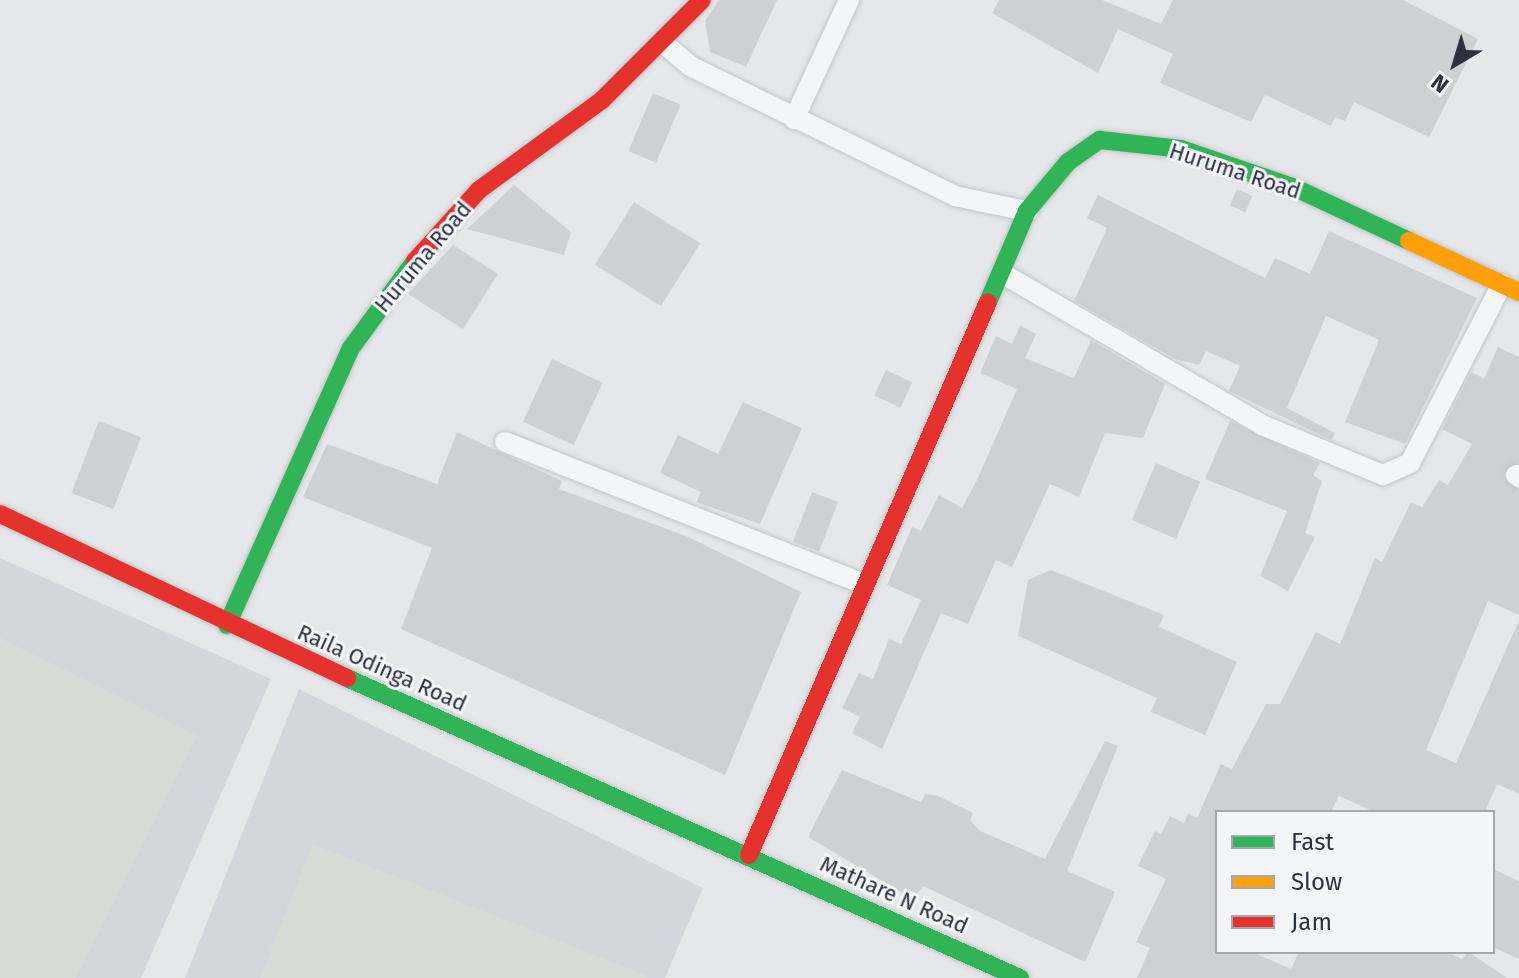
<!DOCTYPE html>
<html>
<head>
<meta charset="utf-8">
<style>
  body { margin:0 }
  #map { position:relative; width:1519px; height:978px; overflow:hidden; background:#e5e7ea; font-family:"Fira Sans",sans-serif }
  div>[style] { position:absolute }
  .built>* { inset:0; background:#d4d6dd }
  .green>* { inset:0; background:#d5ddd6 }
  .building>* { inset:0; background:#cfd0d3; transform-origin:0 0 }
  .roads { filter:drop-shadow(0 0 2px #c3c5c8) drop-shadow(0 0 2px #c3c5c8) }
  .street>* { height:20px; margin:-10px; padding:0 10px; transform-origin:10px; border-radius:10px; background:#f4f5f6 }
  .fast>* { height:18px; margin:-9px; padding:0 9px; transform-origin:9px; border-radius:9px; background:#30b455 }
  .slow>* { height:18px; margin:-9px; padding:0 9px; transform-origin:9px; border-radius:9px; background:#ff9f0a }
  .jam>* { height:18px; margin:-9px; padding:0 9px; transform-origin:9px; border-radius:9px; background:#e5322d }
  span { translate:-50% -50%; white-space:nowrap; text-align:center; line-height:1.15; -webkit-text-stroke:6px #f3f5f8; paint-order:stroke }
  .street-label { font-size:22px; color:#2c3242 }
  .legend { position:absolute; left:1215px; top:810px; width:280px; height:144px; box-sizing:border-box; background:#f3f5f8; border:2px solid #a3a7af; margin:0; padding:10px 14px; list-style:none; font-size:24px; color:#2c3242 }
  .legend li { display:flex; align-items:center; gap:16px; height:40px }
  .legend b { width:40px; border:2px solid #a3a7af }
  .north { position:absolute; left:1415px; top:24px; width:80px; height:80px; -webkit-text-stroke:6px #f3f5f8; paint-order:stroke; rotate:218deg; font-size:22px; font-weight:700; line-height:32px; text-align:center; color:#2c3242 }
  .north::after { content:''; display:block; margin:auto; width:28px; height:36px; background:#2c3242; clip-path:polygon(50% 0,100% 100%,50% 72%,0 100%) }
</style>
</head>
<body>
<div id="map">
  <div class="built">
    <div style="clip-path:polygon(0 558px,271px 679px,141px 978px,0 978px)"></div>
    <div style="clip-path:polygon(299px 689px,703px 888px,665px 978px,185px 978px)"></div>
  </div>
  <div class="green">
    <div style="clip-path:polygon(0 638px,197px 736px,76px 978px,0 978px)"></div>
    <div style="clip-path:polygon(313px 844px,648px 976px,647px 978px,260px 978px)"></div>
  </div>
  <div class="building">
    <div style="clip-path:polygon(719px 0,777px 0,746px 67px,710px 52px,705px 21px)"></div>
    <div style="clip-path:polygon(999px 0,1102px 0,1161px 24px,1173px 0,1403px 0,1478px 39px,1429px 137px,1354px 102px,1345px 121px,1335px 117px,1331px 126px,1265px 95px,1251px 122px,1160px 83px,1173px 54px,1118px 29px,1098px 73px,992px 13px)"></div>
    <div style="left:653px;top:93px;width:30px;height:63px;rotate:23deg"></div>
    <div style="clip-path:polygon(514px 185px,571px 232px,564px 255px,467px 229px)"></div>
    <div style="left:1237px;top:189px;width:17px;height:18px;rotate:24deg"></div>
    <div style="clip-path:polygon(1098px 195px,1265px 278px,1275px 258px,1310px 274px,1329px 231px,1477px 298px,1405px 444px,1345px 422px,1379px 340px,1326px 316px,1287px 408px,1335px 433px,1331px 440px,1229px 391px,1240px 366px,1206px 351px,1199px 365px,1175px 359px,1074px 301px,1107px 228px,1087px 218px)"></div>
    <div style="left:634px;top:202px;width:78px;height:74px;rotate:32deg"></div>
    <div style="clip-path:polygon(453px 245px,498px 274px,463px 329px,408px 294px)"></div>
    <div style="clip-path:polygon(1020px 325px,1036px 334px,1025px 358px,1074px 378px,1091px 340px,1165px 384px,1143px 438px,1105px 433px,1079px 497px,1050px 484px,1012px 567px,996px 560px,968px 624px,941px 613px,882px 749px,852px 733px,860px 717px,842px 708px,859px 673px,873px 679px,889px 639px,901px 644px,921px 600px,887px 585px,912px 527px,921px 531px,939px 495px,962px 508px,977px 480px,1017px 389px,980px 373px,996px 336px,1012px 344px)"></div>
    <div style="clip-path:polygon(1498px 347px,1519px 357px,1519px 463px,1503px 475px,1519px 490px,1519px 615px,1488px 601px,1426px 750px,1456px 763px,1519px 620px,1519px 794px,1497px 784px,1485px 812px,1375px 812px,1339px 796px,1331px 812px,1217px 812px,1217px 952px,1252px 952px,1291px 969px,1299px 952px,1446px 952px,1462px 959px,1469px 952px,1507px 978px,1137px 978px,1150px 948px,1136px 942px,1166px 879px,1138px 866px,1155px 831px,1161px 834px,1170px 816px,1184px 823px,1188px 813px,1197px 818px,1221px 764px,1232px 769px,1266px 704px,1280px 704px,1316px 632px,1340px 644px,1375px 558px,1382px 562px,1411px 502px,1422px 507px,1439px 480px,1448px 485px,1472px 444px,1442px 429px,1471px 372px,1484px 379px)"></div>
    <div style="left:552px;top:359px;width:56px;height:69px;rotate:25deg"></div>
    <div style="left:886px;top:370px;width:29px;height:28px;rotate:25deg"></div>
    <div style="clip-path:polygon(743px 402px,802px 428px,760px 524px,696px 502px,701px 492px,660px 473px,678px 435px,718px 454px)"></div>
    <div style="left:99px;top:421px;width:45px;height:77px;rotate:21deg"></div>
    <div style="clip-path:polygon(1230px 421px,1320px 463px,1313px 475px,1322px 481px,1305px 533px,1315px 537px,1288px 591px,1260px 576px,1287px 511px,1205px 479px)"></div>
    <div style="clip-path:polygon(457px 432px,562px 481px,559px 489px,686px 536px,801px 592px,725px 775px,401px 629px,432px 548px,303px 497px,327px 444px,437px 484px)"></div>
    <div style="left:1156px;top:463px;width:48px;height:62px;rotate:23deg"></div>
    <div style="left:812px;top:492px;width:28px;height:53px;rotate:21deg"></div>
    <div style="clip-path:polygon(1051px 570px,1164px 615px,1159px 627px,1237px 662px,1205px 735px,1151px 712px,1157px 698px,1018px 636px,1028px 580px)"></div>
    <div style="clip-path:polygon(1105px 741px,1118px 746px,1067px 871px,1115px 892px,1085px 962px,923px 886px,913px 899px,808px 837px,842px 770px,921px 802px,925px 794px,938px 796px,973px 813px,970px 820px,980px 831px,1045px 859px)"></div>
    <div style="clip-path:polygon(1493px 869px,1519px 881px,1519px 959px,1493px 947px)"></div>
  </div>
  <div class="roads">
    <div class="street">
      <div style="left:663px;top:43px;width:35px;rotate:40deg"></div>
      <div style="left:690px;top:66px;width:295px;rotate:26.1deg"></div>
      <div style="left:955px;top:196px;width:74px;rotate:11.8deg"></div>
      <div style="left:794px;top:119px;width:131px;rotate:-65.2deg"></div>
      <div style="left:1003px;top:274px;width:300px;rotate:30.2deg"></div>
      <div style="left:1262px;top:425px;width:131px;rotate:22.5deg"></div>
      <div style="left:1383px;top:475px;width:30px;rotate:-24deg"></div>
      <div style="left:1410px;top:463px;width:201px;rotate:-62.8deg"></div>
      <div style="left:505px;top:442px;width:385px;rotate:21.6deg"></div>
      <div style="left:1516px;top:475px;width:4px;rotate:34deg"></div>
    </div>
    <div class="fast">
      <div style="left:988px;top:302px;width:99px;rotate:-66.8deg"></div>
      <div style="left:1027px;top:211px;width:64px;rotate:-50.1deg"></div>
      <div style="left:1068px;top:162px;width:39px;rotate:-35deg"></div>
      <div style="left:1100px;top:140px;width:81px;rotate:6.3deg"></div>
      <div style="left:1181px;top:149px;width:120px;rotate:18.9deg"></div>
      <div style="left:1295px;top:188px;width:126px;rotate:24.9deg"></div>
      <div style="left:227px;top:625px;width:303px;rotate:-65.9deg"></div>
      <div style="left:351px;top:348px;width:108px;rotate:-53.7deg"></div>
      <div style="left:347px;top:678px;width:737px;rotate:24.03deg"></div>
    </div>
    <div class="slow">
      <div style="left:1409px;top:241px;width:121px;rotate:24.9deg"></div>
    </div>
    <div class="jam">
      <div style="left:415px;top:261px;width:96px;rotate:-48deg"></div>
      <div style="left:479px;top:190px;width:152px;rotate:-36.2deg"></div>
      <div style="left:602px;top:100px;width:141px;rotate:-45deg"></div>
      <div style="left:0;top:514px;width:384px;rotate:25.3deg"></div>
      <div style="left:749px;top:855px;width:602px;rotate:-66.63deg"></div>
    </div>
  </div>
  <div class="street-label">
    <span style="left:1235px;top:171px;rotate:18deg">Huruma Road</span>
    <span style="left:423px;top:257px;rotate:-50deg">Huruma Road</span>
    <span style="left:382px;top:668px;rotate:24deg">Raila Odinga Road</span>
    <span style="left:894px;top:895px;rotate:24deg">Mathare N Road</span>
  </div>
  <ul class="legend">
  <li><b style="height:10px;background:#30b455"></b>Fast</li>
  <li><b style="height:10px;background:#ff9f0a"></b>Slow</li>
  <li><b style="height:10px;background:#e5322d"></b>Jam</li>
  </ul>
  <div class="north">N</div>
</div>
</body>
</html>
